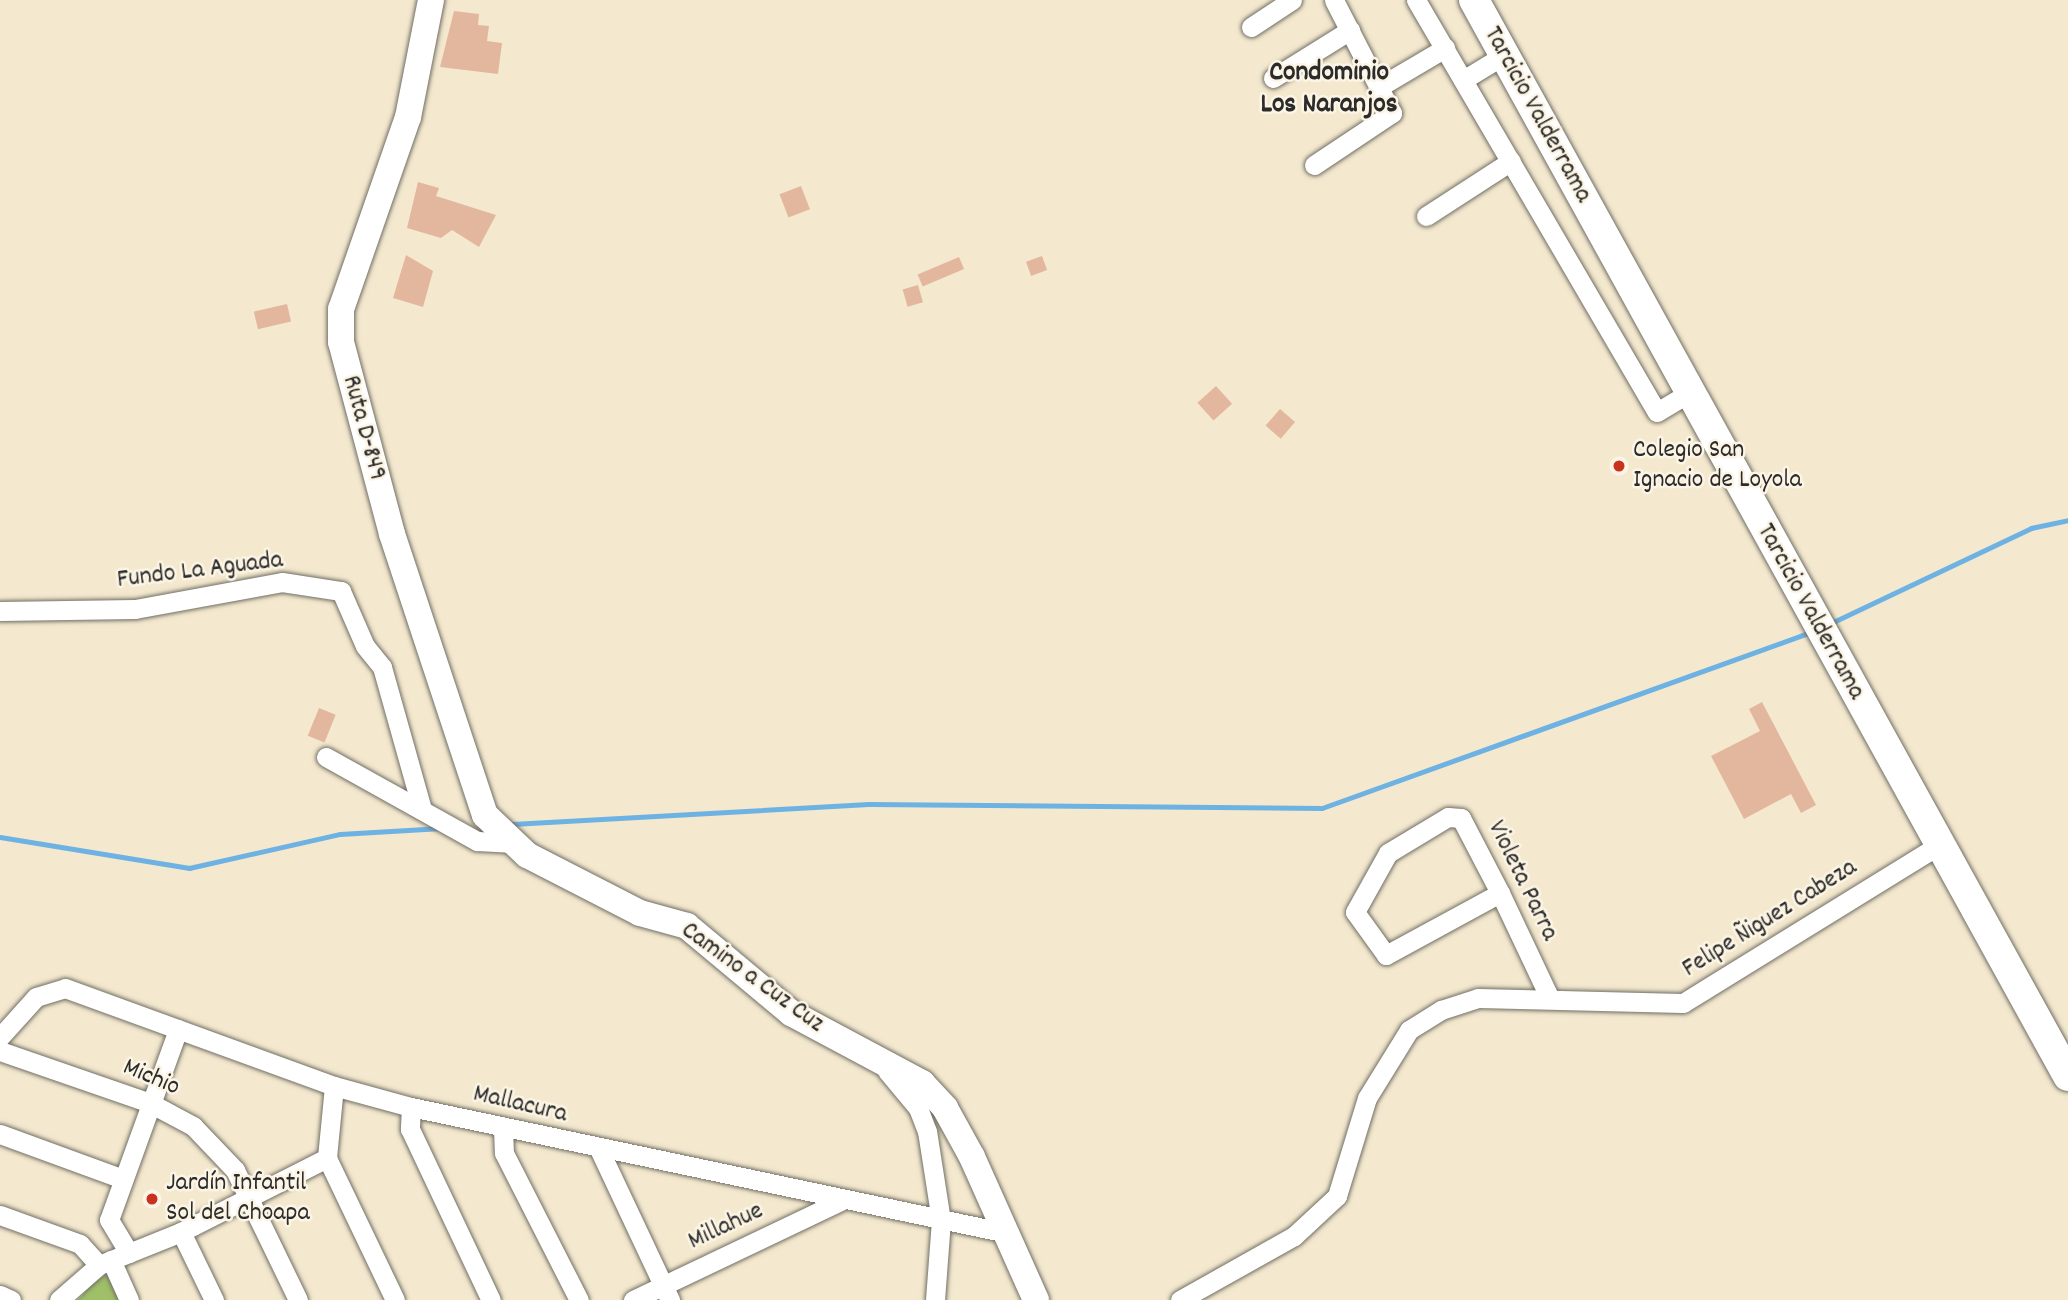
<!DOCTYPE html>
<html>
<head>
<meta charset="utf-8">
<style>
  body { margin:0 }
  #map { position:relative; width:2068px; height:1300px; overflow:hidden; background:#f4e9cf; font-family:Dekko,sans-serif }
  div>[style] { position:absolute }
  .green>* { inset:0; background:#9fc069 }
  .stream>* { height:5px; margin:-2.5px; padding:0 2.5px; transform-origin:2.5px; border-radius:2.5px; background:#6eb2e3 }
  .building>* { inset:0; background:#e3b79e; transform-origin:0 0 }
  .roads { filter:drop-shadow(0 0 2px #716e64) drop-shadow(0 0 2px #716e64) }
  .street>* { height:19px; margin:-9.5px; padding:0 9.5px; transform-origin:9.5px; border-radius:9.5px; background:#fff }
  .secondary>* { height:26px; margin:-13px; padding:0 13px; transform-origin:13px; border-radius:13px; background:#fff }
  .primary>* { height:30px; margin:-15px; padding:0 15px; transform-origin:15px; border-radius:15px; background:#fff }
  .dots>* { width:19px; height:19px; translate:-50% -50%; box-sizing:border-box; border:4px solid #fcf5e5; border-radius:50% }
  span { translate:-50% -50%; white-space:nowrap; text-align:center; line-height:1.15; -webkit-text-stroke:5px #fcf5e5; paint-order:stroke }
  .street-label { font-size:26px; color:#2b2b2b }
  .poi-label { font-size:26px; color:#2b2b2b }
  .left { translate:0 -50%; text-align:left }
  .neighbourhood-label { font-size:28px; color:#2b2b2b; font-weight:700 }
</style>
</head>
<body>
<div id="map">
  <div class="green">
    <div style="clip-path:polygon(107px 1274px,122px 1300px,78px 1300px,94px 1282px)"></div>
  </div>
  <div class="stream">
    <div style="left:1829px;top:624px;width:224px;rotate:-25.4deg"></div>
    <div style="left:2031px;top:528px;width:38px;rotate:-12deg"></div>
    <div style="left:512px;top:824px;width:357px;rotate:-3.2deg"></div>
    <div style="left:868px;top:804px;width:454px;rotate:0.5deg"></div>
    <div style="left:1322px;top:808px;width:520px;rotate:-19.79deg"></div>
    <div style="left:0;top:837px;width:192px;rotate:9.3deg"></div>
    <div style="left:189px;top:868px;width:155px;rotate:-12.7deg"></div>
    <div style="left:340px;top:834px;width:102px;rotate:-3.4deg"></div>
  </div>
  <div class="building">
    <div style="clip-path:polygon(454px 11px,479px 14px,478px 25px,489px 26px,487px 41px,502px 43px,498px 74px,440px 67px)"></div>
    <div style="clip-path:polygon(418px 182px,439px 188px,436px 196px,496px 215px,479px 247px,452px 230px,441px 238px,407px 228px)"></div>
    <div style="left:801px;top:186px;width:25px;height:23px;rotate:69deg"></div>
    <div style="clip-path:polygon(406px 255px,433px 271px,423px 307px,393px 298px)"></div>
    <div style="left:1042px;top:256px;width:15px;height:17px;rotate:70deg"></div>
    <div style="left:959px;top:257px;width:13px;height:45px;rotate:67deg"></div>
    <div style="left:918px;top:285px;width:18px;height:16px;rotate:74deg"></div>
    <div style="left:287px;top:304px;width:18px;height:34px;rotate:77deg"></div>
    <div style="left:1216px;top:386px;width:24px;height:25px;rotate:48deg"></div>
    <div style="left:1280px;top:409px;width:20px;height:22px;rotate:41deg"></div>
    <div style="clip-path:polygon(1762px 702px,1816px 805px,1801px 813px,1791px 794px,1744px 819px,1711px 756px,1760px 731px,1749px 709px)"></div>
    <div style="left:319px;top:708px;width:18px;height:30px;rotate:22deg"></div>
  </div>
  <div class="roads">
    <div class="street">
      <div style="left:1416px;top:0;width:477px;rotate:59.7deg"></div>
      <div style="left:1657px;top:412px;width:37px;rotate:-31deg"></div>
      <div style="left:1251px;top:27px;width:49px;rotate:-33.4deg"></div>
      <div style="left:1273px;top:78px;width:91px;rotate:-31.9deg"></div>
      <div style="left:1463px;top:80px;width:48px;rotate:-31.4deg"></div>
      <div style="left:1379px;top:87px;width:77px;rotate:-30.6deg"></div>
      <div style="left:1314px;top:165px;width:94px;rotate:-33.7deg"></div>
      <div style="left:1392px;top:113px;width:127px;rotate:-117.2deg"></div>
      <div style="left:1426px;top:216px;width:101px;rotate:-32.9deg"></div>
      <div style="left:0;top:611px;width:135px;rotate:-0.8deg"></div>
      <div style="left:135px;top:609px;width:149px;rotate:-10.4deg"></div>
      <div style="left:282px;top:582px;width:60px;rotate:8.7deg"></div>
      <div style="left:341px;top:591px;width:60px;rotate:66.4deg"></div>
      <div style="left:365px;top:646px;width:27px;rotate:51deg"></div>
      <div style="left:382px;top:667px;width:148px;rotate:74.3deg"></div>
      <div style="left:326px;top:757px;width:173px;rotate:29.1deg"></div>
      <div style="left:477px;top:841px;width:33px;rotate:3deg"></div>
      <div style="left:1500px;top:893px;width:130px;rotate:151.5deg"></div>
      <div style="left:1386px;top:955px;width:53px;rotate:-125.8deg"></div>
      <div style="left:1355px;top:912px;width:68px;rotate:-60.8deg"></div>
      <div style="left:1388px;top:853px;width:70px;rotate:-31deg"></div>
      <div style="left:1448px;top:817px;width:13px;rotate:4deg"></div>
      <div style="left:1461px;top:818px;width:85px;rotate:62.5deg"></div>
      <div style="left:1500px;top:893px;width:117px;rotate:64.7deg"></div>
      <div style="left:0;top:1037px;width:54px;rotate:-48deg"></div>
      <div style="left:36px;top:997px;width:30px;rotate:-17deg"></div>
      <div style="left:65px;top:988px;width:286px;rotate:20deg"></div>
      <div style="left:334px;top:1086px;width:80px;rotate:15.3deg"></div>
      <div style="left:411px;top:1107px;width:609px;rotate:11.94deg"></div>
      <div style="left:0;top:1051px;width:159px;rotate:19.1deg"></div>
      <div style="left:150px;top:1103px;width:49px;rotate:28.1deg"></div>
      <div style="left:193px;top:1126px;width:61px;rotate:46.3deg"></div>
      <div style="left:235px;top:1170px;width:144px;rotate:64.1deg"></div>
      <div style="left:887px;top:1071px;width:48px;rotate:50deg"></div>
      <div style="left:918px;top:1108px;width:25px;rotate:69deg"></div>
      <div style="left:927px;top:1131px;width:90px;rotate:81.1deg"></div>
      <div style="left:941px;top:1220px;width:80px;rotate:94.3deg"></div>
      <div style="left:334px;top:1086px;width:72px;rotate:95.6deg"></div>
      <div style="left:327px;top:1158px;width:157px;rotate:64.4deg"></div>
      <div style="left:411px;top:1107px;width:22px;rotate:93deg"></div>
      <div style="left:410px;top:1129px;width:189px;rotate:64.7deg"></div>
      <div style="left:503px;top:1127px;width:26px;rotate:88deg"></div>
      <div style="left:504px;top:1153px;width:165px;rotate:63deg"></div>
      <div style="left:0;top:1134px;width:131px;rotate:20.1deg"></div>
      <div style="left:599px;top:1149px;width:167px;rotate:64.8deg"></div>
      <div style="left:0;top:1215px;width:85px;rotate:19.9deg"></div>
      <div style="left:80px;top:1244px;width:28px;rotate:48deg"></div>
      <div style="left:181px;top:1232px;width:76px;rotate:64.1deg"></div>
      <div style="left:129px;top:1253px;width:39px;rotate:-121deg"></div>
      <div style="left:109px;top:1220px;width:203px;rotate:-70.1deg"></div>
      <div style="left:111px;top:1260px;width:44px;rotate:65.8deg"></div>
      <div style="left:0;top:1295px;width:12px;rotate:24deg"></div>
      <div style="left:59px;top:1300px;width:53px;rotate:-41.2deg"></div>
      <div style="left:99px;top:1265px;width:88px;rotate:-21.9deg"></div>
      <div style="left:181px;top:1232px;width:164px;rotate:-26.9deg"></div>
      <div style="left:633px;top:1300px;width:230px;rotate:-25.5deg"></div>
      <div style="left:1180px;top:1300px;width:131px;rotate:-29.3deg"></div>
      <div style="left:1294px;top:1236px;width:59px;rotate:-42.9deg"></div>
      <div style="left:1337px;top:1196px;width:102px;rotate:-73deg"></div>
      <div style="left:1367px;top:1098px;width:80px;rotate:-58.3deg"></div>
      <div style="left:1409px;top:1030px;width:38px;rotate:-32deg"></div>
      <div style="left:1441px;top:1010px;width:39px;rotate:-18deg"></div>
      <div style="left:1478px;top:998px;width:205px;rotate:1.4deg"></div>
      <div style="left:1683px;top:1003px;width:302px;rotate:-31.7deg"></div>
    </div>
    <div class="secondary">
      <div style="left:431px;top:0;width:119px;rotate:101.1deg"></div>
      <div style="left:408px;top:117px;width:203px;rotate:109.2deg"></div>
      <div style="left:341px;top:309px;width:33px;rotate:90deg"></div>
      <div style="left:341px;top:342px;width:199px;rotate:75.1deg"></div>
      <div style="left:392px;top:534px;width:296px;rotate:71.7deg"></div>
      <div style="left:485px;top:815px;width:58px;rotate:43.6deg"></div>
      <div style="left:527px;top:855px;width:127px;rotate:27.2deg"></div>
      <div style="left:640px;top:913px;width:49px;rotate:15.5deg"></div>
      <div style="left:687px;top:926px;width:136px;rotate:39.9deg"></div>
      <div style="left:791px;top:1013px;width:149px;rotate:28.1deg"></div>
      <div style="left:922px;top:1083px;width:34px;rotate:47deg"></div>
      <div style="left:945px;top:1108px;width:56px;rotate:61.1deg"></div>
      <div style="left:972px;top:1157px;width:157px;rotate:65.9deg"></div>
    </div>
    <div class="primary">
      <div style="left:1474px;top:0;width:1229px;rotate:61.1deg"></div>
    </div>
  </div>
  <div class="dots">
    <div style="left:1619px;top:466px;background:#c8321e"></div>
    <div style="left:152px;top:1199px;background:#c8321e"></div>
  </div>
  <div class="street-label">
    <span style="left:1537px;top:115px;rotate:61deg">Tarcicio Valderrama</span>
    <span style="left:363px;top:428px;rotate:75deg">Ruta D-849</span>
    <span style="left:200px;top:571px;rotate:-7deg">Fundo La Aguada</span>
    <span style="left:1810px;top:612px;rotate:61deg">Tarcicio Valderrama</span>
    <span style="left:1522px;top:881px;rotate:64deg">Violeta Parra</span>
    <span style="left:1770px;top:919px;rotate:-32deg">Felipe Ñiguez Cabeza</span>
    <span style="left:752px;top:978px;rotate:36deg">Camino a Cuz Cuz</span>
    <span style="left:151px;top:1078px;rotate:23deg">Michio</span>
    <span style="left:520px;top:1105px;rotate:13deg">Mallacura</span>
    <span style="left:726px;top:1227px;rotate:-25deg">Millahue</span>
  </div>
  <div class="poi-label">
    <span class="left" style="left:1633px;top:466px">Colegio San<br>Ignacio de Loyola</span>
    <span class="left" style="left:166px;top:1199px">Jardín Infantil<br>Sol del Choapa</span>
  </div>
  <div class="neighbourhood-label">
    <span style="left:1329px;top:90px">Condominio<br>Los Naranjos</span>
  </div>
</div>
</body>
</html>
